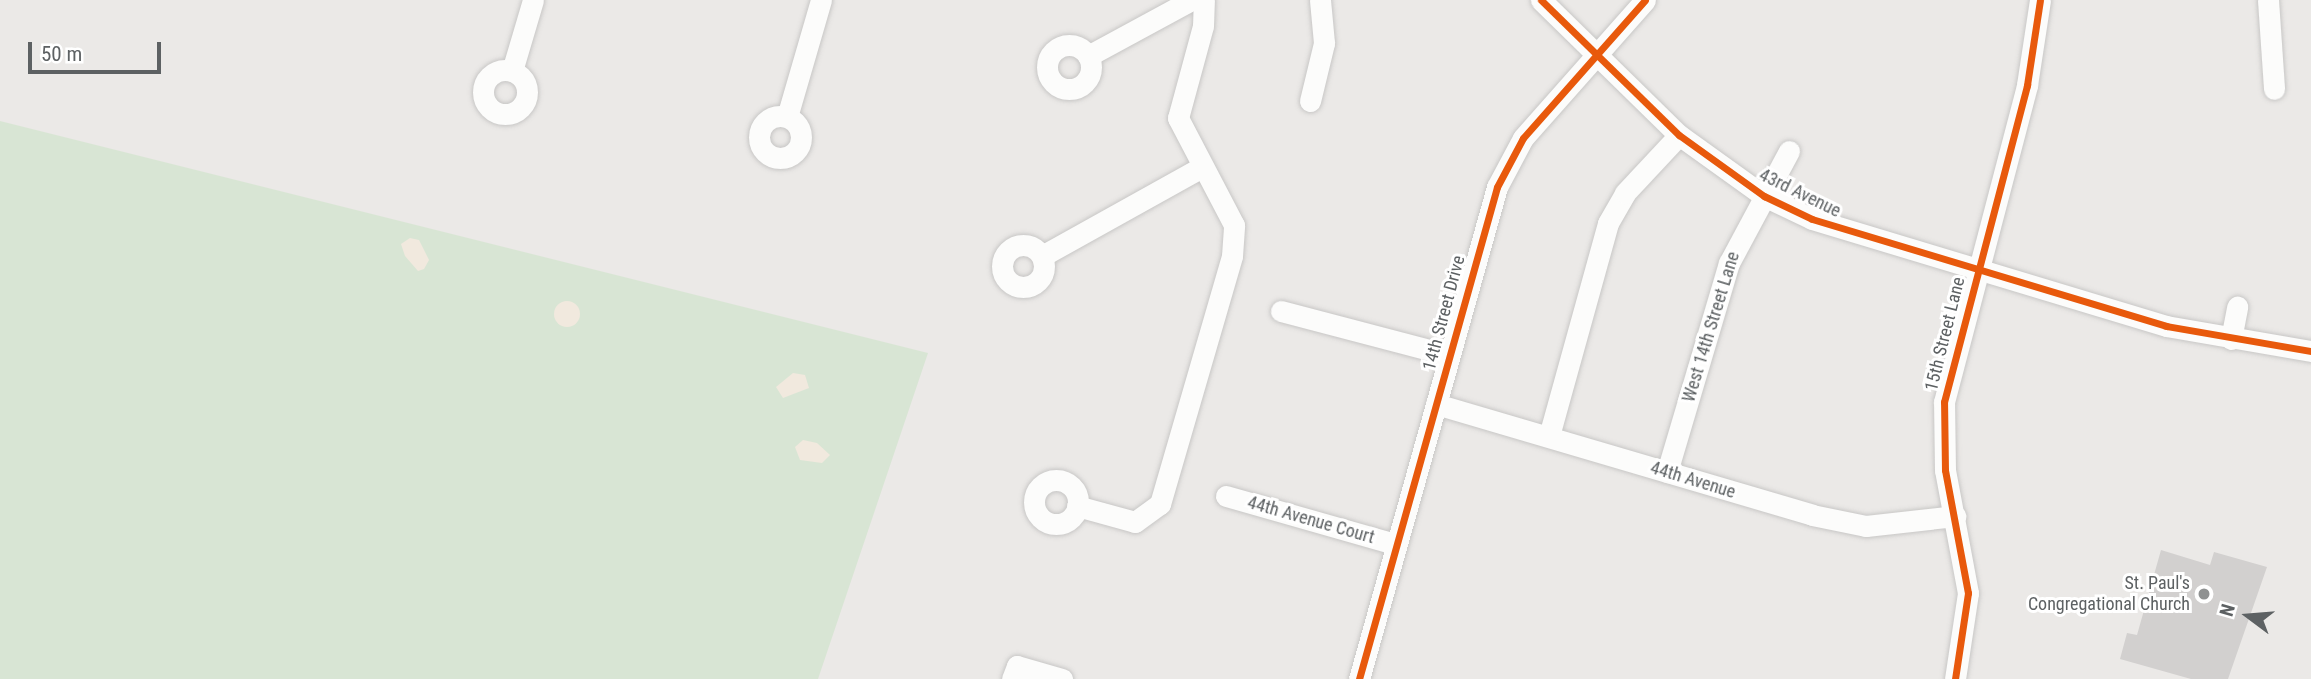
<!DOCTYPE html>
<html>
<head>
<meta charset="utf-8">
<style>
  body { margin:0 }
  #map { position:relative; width:2311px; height:679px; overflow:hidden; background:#ebe9e7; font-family:"Roboto Condensed",sans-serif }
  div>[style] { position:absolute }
  .green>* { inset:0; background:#d8e5d4 }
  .sand>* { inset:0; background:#f1e9de }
  .round { border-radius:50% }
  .building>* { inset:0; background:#d2d0cf }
  .roads { filter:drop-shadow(0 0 2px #c8c7c6) drop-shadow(0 0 2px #c8c7c6) }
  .minor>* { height:21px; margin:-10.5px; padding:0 10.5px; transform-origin:10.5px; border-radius:10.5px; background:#fcfcfb }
  .minor>.ring { margin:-10.5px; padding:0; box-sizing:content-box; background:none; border:21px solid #fcfcfb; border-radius:50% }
  .cycleway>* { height:7px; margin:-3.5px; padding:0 3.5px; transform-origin:3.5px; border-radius:3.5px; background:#e8590c }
  .dots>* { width:19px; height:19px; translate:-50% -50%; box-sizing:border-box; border:4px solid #fff; border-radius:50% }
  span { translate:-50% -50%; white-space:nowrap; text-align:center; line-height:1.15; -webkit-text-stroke:6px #fff; paint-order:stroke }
  .street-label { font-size:18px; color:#5d6163 }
  .poi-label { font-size:18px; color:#5d6163 }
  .right { translate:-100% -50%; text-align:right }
  .north { position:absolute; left:2213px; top:581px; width:70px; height:70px; -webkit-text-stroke:5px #fff; paint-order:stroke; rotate:286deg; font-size:19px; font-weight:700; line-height:28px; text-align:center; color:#5d6163 }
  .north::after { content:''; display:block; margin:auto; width:24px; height:32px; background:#5d6163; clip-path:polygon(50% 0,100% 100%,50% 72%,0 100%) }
  .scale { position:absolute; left:28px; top:42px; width:133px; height:32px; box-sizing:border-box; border:4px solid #5d6163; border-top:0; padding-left:9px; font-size:21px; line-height:24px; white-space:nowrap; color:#5d6163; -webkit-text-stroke:5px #fff; paint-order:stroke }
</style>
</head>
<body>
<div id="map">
  <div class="green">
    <div style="clip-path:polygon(0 121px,928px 353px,818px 679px,0 679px)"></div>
  </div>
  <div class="sand">
    <div style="clip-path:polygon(410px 238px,419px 240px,429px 260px,424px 269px,418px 271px,405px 256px,401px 244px)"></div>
    <div class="round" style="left:554px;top:301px;width:26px;height:26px"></div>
    <div style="clip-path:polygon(793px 373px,805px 375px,809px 388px,783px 398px,776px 387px)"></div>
    <div style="clip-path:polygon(803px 440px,817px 443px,830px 455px,822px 463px,800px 460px,795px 447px)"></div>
  </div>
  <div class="building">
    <div style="clip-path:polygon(2161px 550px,2210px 565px,2214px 552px,2267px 567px,2228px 679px,2191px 679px,2120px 659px,2127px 633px,2137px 635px)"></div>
  </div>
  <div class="roads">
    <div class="minor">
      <div style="left:1541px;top:0;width:193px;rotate:44.4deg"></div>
      <div style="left:1679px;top:135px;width:105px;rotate:35.7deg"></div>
      <div style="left:1764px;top:196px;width:53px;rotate:25.6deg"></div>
      <div style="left:1812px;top:219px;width:370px;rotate:16.8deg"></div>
      <div style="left:2166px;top:326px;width:147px;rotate:9.8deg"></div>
      <div style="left:2268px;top:0;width:89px;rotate:86.1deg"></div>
      <div class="ring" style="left:1047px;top:45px;width:23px;height:23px"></div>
      <div style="left:1088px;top:56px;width:117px;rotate:-28.5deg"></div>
      <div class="ring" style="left:483px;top:70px;width:23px;height:23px"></div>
      <div style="left:512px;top:71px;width:74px;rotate:-73.5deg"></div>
      <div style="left:1310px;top:101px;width:60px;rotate:-76.4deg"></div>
      <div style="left:1324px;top:43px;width:43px;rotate:-95.3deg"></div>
      <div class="ring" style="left:759px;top:116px;width:21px;height:21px"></div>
      <div style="left:787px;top:117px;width:122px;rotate:-73.8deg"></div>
      <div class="ring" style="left:1002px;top:245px;width:21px;height:21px"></div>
      <div style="left:1042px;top:256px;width:183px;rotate:-29.1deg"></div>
      <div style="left:1281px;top:311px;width:174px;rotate:14.7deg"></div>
      <div style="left:2231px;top:339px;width:33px;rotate:-79deg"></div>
      <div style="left:1436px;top:404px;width:392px;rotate:16.4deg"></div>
      <div style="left:1812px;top:515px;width:55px;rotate:11.5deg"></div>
      <div style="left:1866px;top:526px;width:90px;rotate:-6.4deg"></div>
      <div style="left:1549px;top:436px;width:221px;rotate:-74.5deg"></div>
      <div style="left:1608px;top:223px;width:34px;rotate:-60deg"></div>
      <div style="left:1625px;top:193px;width:79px;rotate:-47deg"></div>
      <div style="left:1667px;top:472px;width:218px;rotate:-73.5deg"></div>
      <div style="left:1729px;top:263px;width:127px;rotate:-61.8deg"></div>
      <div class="ring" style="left:1034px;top:480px;width:23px;height:23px"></div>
      <div style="left:1226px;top:496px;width:176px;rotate:15.9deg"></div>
      <div style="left:1077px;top:506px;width:60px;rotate:15.4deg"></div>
      <div style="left:1135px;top:522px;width:31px;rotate:-36deg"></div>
      <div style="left:1160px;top:504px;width:258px;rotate:-73.8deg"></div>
      <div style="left:1232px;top:256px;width:31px;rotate:-86deg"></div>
      <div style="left:1234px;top:225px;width:121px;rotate:-117.6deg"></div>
      <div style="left:1178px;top:118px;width:95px;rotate:-74.8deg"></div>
      <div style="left:1203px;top:26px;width:26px;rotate:-88deg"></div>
      <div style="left:1012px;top:679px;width:14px;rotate:-69deg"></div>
      <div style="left:1017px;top:666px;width:47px;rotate:16.1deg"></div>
      <div style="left:1359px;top:679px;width:511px;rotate:-74.33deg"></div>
      <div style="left:1497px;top:187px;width:55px;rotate:-62deg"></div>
      <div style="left:1523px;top:138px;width:184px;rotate:-48.5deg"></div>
      <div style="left:1955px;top:679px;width:87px;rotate:-81.4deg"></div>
      <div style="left:1968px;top:593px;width:125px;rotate:-100.6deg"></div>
      <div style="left:1945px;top:470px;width:68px;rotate:-90.8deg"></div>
      <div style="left:1944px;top:402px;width:328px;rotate:-75.3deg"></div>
      <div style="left:2027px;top:85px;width:86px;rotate:-81.3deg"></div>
    </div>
  </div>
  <div class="cycleway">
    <div style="left:1541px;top:0;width:193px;rotate:44.4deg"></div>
    <div style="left:1679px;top:135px;width:105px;rotate:35.7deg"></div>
    <div style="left:1764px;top:196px;width:53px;rotate:25.6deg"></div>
    <div style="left:1812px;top:219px;width:370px;rotate:16.8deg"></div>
    <div style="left:2166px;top:326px;width:147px;rotate:9.8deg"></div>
    <div style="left:1359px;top:679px;width:511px;rotate:-74.33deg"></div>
    <div style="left:1497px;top:187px;width:55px;rotate:-62deg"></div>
    <div style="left:1523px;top:138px;width:184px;rotate:-48.5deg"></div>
    <div style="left:1955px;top:679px;width:87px;rotate:-81.4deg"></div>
    <div style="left:1968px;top:593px;width:125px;rotate:-100.6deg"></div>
    <div style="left:1945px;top:470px;width:68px;rotate:-90.8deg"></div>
    <div style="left:1944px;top:402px;width:328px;rotate:-75.3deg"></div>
    <div style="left:2027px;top:85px;width:86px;rotate:-81.3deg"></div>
  </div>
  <div class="dots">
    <div style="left:2204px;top:594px;background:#8f9191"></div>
  </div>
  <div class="street-label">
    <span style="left:1800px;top:193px;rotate:26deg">43rd Avenue</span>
    <span style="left:1444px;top:313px;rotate:-75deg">14th Street Drive</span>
    <span style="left:1711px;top:327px;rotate:-73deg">West 14th Street Lane</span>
    <span style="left:1945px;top:334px;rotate:-76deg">15th Street Lane</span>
    <span style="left:1693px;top:480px;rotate:17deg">44th Avenue</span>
    <span style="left:1311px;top:520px;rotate:16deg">44th Avenue Court</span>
  </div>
  <div class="poi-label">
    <span class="right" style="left:2190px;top:594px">St. Paul's<br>Congregational Church</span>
  </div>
  <div class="north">N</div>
  <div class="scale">50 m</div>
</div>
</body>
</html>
